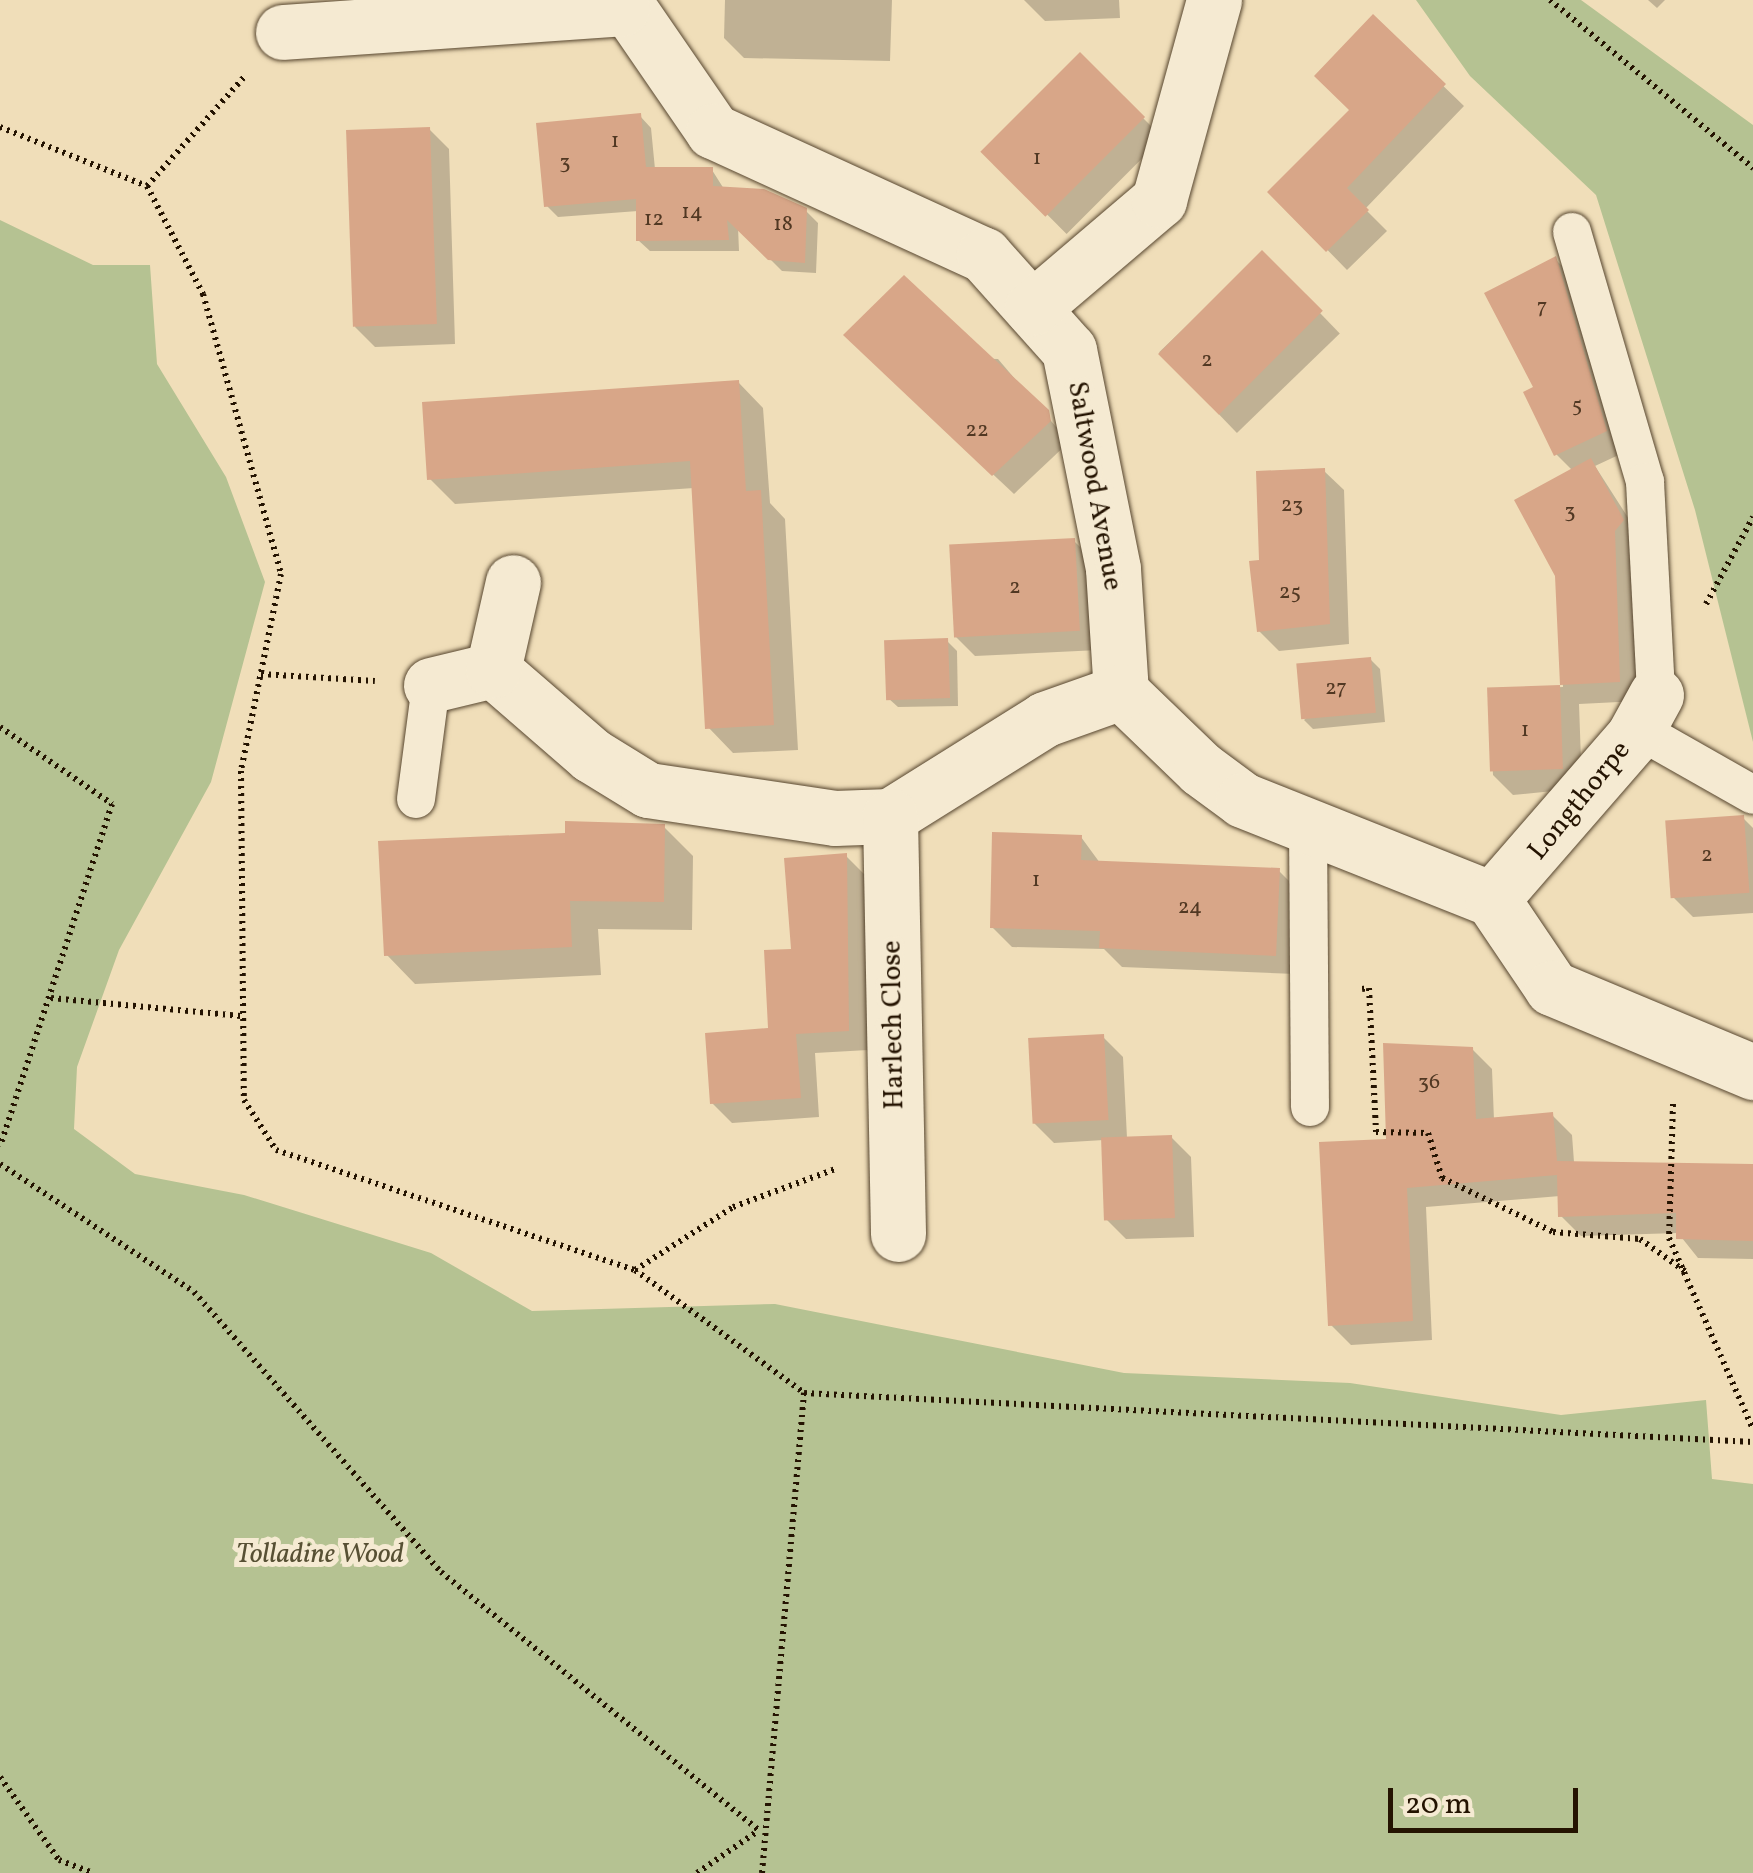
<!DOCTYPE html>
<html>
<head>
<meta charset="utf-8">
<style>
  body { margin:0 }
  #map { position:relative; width:1753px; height:1873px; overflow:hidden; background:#f0deb9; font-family:Vollkorn,serif }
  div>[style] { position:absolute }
  .green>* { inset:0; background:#b5c292 }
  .shadow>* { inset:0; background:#0003; transform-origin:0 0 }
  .building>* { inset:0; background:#d8a688; transform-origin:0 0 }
  .path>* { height:6px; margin-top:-3px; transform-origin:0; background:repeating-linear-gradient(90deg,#241301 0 2.5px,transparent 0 7.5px) }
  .roads { filter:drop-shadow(0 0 2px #57462f) drop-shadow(0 0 2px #57462f) }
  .service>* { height:38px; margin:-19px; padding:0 19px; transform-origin:19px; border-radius:19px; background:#f5ead2 }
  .minor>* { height:55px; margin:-27.5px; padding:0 27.5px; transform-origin:27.5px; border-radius:27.5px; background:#f5ead2 }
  span { translate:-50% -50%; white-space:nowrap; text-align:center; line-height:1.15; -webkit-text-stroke:10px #f5ead2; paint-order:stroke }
  .number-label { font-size:22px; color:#513823 }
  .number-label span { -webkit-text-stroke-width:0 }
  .street-label { font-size:28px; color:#241301 }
  .park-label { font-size:28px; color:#575034; font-style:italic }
  .scale { position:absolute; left:1388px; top:1788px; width:190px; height:45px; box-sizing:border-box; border:5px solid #241301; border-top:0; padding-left:12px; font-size:30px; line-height:35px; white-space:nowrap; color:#241301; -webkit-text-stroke:8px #f5ead2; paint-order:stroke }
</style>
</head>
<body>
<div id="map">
  <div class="green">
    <div style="clip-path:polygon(1416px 0,1581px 0,1753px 125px,1753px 742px,1695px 510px,1596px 195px,1470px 76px)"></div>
    <div style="clip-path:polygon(0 220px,93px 265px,150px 265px,157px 364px,226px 477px,265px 582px,211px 782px,119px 950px,77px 1067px,74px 1129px,135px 1174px,244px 1195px,431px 1253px,532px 1311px,775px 1304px,1124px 1373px,1350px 1383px,1561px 1415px,1706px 1400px,1712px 1479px,1753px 1484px,1753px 1873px,0 1873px)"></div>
  </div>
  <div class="shadow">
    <div style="clip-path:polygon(725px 0,892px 0,890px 61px,744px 58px,724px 38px)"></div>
    <div style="clip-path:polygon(1024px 0,1119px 0,1120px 18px,1045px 21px)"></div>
    <div style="clip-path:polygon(1648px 0,1665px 0,1657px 8px)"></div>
    <div style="clip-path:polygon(1373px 18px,1464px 106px,1365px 209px,1387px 231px,1347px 270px,1271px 192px,1352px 110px)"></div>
    <div style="left:1080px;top:55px;width:117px;height:136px;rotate:45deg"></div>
    <div style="clip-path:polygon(640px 116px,651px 128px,655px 169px,712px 170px,724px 189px,806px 211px,818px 223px,816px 273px,782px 271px,738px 227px,739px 251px,650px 251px,638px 240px,638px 211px,558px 217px,547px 206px)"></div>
    <div style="clip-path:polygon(429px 129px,449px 149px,455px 344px,375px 347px,355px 327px)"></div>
    <div style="left:1262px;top:253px;width:112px;height:143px;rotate:46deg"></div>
    <div style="clip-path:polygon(1555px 259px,1575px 279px,1625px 452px,1595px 466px,1643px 541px,1639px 701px,1579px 704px,1582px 788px,1513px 795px,1493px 775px,1489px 690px,1563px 687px,1558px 576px,1573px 471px,1557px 455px,1536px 388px)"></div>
    <div style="clip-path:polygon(866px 355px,998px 359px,1069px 442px,1014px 494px)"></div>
    <div style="clip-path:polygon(738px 382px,763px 408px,770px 503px,785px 519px,798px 750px,733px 753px,708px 727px,694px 488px,455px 504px,430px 479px)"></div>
    <div style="clip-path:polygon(1324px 471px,1344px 490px,1349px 644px,1279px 651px,1259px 631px)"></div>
    <div style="clip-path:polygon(1074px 541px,1094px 561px,1099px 650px,975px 656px,955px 636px)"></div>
    <div style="clip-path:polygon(947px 641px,957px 651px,958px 706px,898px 707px,888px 698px)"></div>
    <div style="clip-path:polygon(1370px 659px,1380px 669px,1385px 722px,1313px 729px,1304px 720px)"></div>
    <div style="clip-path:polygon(1743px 818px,1753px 828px,1753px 913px,1693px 917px,1673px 897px)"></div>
    <div style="clip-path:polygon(664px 827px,693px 856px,692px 930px,598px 929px,601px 975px,415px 984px,386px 954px,568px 835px)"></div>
    <div style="clip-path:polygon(1081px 837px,1100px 863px,1279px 871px,1299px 891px,1295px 974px,1122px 967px,1104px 949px,1012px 947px,992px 927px)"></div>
    <div style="clip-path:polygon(846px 856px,866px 876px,868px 1050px,815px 1053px,819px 1117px,732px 1123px,712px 1103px,770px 1031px,794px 951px)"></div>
    <div style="clip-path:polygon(1103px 1037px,1123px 1057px,1127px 1138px,1171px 1137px,1191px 1157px,1194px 1237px,1126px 1239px,1106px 1219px,1104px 1140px,1054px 1143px,1034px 1123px)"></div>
    <div style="clip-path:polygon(1472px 1049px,1492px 1069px,1494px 1120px,1552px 1115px,1572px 1135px,1574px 1162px,1753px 1167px,1753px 1259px,1698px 1258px,1678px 1233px,1581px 1236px,1561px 1216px,1560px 1196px,1426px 1207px,1432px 1340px,1351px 1345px,1331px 1325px,1388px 1142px)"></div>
  </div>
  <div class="building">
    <div style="clip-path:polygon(1373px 14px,1446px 84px,1347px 188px,1369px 210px,1326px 252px,1267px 192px,1349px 110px,1314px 76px)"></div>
    <div style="left:1080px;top:52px;width:92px;height:141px;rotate:45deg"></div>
    <div style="clip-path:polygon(641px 113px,646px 167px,713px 167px,713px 186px,764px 189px,807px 208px,805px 263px,768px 260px,727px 220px,729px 240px,636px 241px,636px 199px,544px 207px,536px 123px)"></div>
    <div style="left:430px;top:127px;width:197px;height:84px;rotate:88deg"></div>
    <div style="left:1262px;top:250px;width:86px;height:147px;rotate:45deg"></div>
    <div style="clip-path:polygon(1556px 256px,1607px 431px,1554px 456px,1523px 392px,1533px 387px,1484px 293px)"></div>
    <div style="clip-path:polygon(904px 275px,1049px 410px,1051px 421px,992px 476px,843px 335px)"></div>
    <div style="clip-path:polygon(739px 380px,746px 491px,761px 490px,774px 725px,705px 729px,690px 461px,427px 480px,422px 402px)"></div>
    <div style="clip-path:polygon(1591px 458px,1624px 520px,1615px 531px,1620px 682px,1560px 685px,1555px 576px,1514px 500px)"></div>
    <div style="clip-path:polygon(1325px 468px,1330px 624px,1257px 632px,1249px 561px,1259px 560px,1256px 471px)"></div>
    <div style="left:1075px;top:538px;width:93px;height:126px;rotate:87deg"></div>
    <div style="left:948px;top:638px;width:60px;height:64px;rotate:88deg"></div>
    <div style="left:1371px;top:657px;width:56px;height:75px;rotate:85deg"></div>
    <div style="left:1560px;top:685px;width:84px;height:73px;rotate:88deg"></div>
    <div style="left:1744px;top:815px;width:78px;height:79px;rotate:86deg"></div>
    <div style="clip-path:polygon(565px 821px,665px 824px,664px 902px,570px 901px,572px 947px,384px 956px,378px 841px,565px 833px)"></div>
    <div style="clip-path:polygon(992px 832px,1082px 835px,1081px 860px,1280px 868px,1276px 956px,1099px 948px,1100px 931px,990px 928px)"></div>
    <div style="clip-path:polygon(847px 853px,849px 1031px,796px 1034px,801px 1098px,710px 1104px,705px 1033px,768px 1028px,764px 950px,791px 949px,784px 858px)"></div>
    <div style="left:1104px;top:1034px;width:86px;height:76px;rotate:87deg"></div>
    <div style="clip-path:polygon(1383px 1043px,1473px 1047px,1476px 1119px,1553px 1112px,1557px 1161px,1753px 1164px,1753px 1241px,1676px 1239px,1676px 1213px,1558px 1217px,1557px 1175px,1407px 1188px,1413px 1321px,1328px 1326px,1319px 1142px,1386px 1139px)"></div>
    <div style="left:1172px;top:1135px;width:83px;height:71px;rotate:88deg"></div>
  </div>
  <div class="path">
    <div style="left:1550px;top:0;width:264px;rotate:39.6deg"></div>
    <div style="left:0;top:127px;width:158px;rotate:21.9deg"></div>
    <div style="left:147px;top:186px;width:122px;rotate:62.6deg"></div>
    <div style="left:203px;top:294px;width:291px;rotate:74.4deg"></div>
    <div style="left:281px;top:574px;width:201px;rotate:101.5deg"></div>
    <div style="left:241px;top:771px;width:329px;rotate:89.5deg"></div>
    <div style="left:244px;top:1100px;width:59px;rotate:57.4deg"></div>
    <div style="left:276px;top:1150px;width:379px;rotate:18.5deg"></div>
    <div style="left:635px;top:1270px;width:209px;rotate:36deg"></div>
    <div style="left:804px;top:1393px;width:950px;rotate:2.96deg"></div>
    <div style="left:147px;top:186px;width:149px;rotate:-48.3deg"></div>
    <div style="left:1706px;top:604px;width:99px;rotate:-61.6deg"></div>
    <div style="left:261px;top:674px;width:114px;rotate:3.5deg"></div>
    <div style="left:0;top:727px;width:136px;rotate:34.5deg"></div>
    <div style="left:112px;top:804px;width:360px;rotate:108.1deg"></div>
    <div style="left:1362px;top:989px;width:7px;rotate:-8deg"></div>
    <div style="left:1369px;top:988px;width:144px;rotate:87.2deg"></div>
    <div style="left:1376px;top:1132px;width:52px;rotate:1.1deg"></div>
    <div style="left:1428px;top:1133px;width:47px;rotate:72.7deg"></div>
    <div style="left:1442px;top:1178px;width:123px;rotate:25.9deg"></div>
    <div style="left:1553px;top:1232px;width:87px;rotate:4.6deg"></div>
    <div style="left:1640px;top:1239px;width:57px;rotate:35.7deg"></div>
    <div style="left:51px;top:998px;width:193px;rotate:5.4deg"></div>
    <div style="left:1673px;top:1104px;width:134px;rotate:91.7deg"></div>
    <div style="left:1669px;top:1238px;width:209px;rotate:66.3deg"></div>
    <div style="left:0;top:1164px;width:232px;rotate:33.4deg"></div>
    <div style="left:194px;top:1292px;width:373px;rotate:48.6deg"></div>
    <div style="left:441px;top:1572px;width:409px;rotate:39.1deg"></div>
    <div style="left:635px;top:1270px;width:117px;rotate:-32.7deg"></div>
    <div style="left:733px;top:1207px;width:112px;rotate:-20.4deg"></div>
    <div style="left:0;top:1777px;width:102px;rotate:54.6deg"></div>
    <div style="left:59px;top:1860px;width:36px;rotate:21deg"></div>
    <div style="left:697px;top:1873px;width:74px;rotate:-34.5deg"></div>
    <div style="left:762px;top:1873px;width:482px;rotate:-85deg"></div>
  </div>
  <div class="roads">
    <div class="service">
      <div style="left:1572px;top:232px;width:260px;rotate:73.7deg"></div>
      <div style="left:1645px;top:482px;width:213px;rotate:87deg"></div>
      <div style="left:1637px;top:729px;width:133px;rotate:29.6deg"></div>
      <div style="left:416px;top:799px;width:115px;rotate:-82.5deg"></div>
      <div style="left:1308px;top:825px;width:282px;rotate:89.6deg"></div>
    </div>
    <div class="minor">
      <div style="left:623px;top:0;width:159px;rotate:55.5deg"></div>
      <div style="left:713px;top:131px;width:298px;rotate:24.6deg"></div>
      <div style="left:984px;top:255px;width:127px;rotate:48.2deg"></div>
      <div style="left:1069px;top:350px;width:223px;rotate:78.6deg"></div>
      <div style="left:1113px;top:569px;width:123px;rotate:86.3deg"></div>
      <div style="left:1121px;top:692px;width:111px;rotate:43.9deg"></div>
      <div style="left:1201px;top:769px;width:52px;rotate:36.4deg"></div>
      <div style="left:1243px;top:800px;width:268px;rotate:21.7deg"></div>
      <div style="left:1492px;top:899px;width:107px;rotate:56deg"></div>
      <div style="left:1552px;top:988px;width:218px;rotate:22.7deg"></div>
      <div style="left:283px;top:32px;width:340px;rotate:-4deg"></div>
      <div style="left:1032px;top:308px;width:167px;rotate:-40.4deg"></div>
      <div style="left:1159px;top:200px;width:207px;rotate:-74.6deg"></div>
      <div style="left:493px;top:670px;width:130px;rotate:40.9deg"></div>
      <div style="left:591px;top:755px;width:67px;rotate:31.6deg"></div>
      <div style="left:648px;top:790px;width:189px;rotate:8.5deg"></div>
      <div style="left:835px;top:818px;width:55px;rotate:-2.1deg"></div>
      <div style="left:890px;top:816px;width:183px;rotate:-32deg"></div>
      <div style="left:1045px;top:719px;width:81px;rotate:-19.6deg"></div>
      <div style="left:431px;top:685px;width:64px;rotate:-13.6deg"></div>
      <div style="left:493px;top:670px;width:90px;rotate:-77.2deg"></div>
      <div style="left:890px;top:816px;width:418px;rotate:88.9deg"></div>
      <div style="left:1492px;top:899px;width:215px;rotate:-49deg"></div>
      <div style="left:1633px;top:737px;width:48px;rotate:-61.3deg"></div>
    </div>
  </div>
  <div class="number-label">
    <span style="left:615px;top:142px">1</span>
    <span style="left:1037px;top:159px">1</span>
    <span style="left:565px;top:163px">3</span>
    <span style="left:692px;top:213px">14</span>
    <span style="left:654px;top:220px">12</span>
    <span style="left:783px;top:225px">18</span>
    <span style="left:1542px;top:308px">7</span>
    <span style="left:1207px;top:361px">2</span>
    <span style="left:1577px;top:406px">5</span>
    <span style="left:977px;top:431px">22</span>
    <span style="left:1292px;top:506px">23</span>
    <span style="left:1570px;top:512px">3</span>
    <span style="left:1015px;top:588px">2</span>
    <span style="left:1290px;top:593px">25</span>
    <span style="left:1336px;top:689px">27</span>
    <span style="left:1525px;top:731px">1</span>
    <span style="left:1707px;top:856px">2</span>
    <span style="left:1036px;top:881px">1</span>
    <span style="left:1190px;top:908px">24</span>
    <span style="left:1429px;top:1083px">36</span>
  </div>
  <div class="street-label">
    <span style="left:1094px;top:486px;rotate:80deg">Saltwood Avenue</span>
    <span style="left:1580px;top:801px;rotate:-51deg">Longthorpe</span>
    <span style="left:894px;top:1025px;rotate:-91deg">Harlech Close</span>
  </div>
  <div class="park-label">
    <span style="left:320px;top:1555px">Tolladine Wood</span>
  </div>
  <div class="scale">20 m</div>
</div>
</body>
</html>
